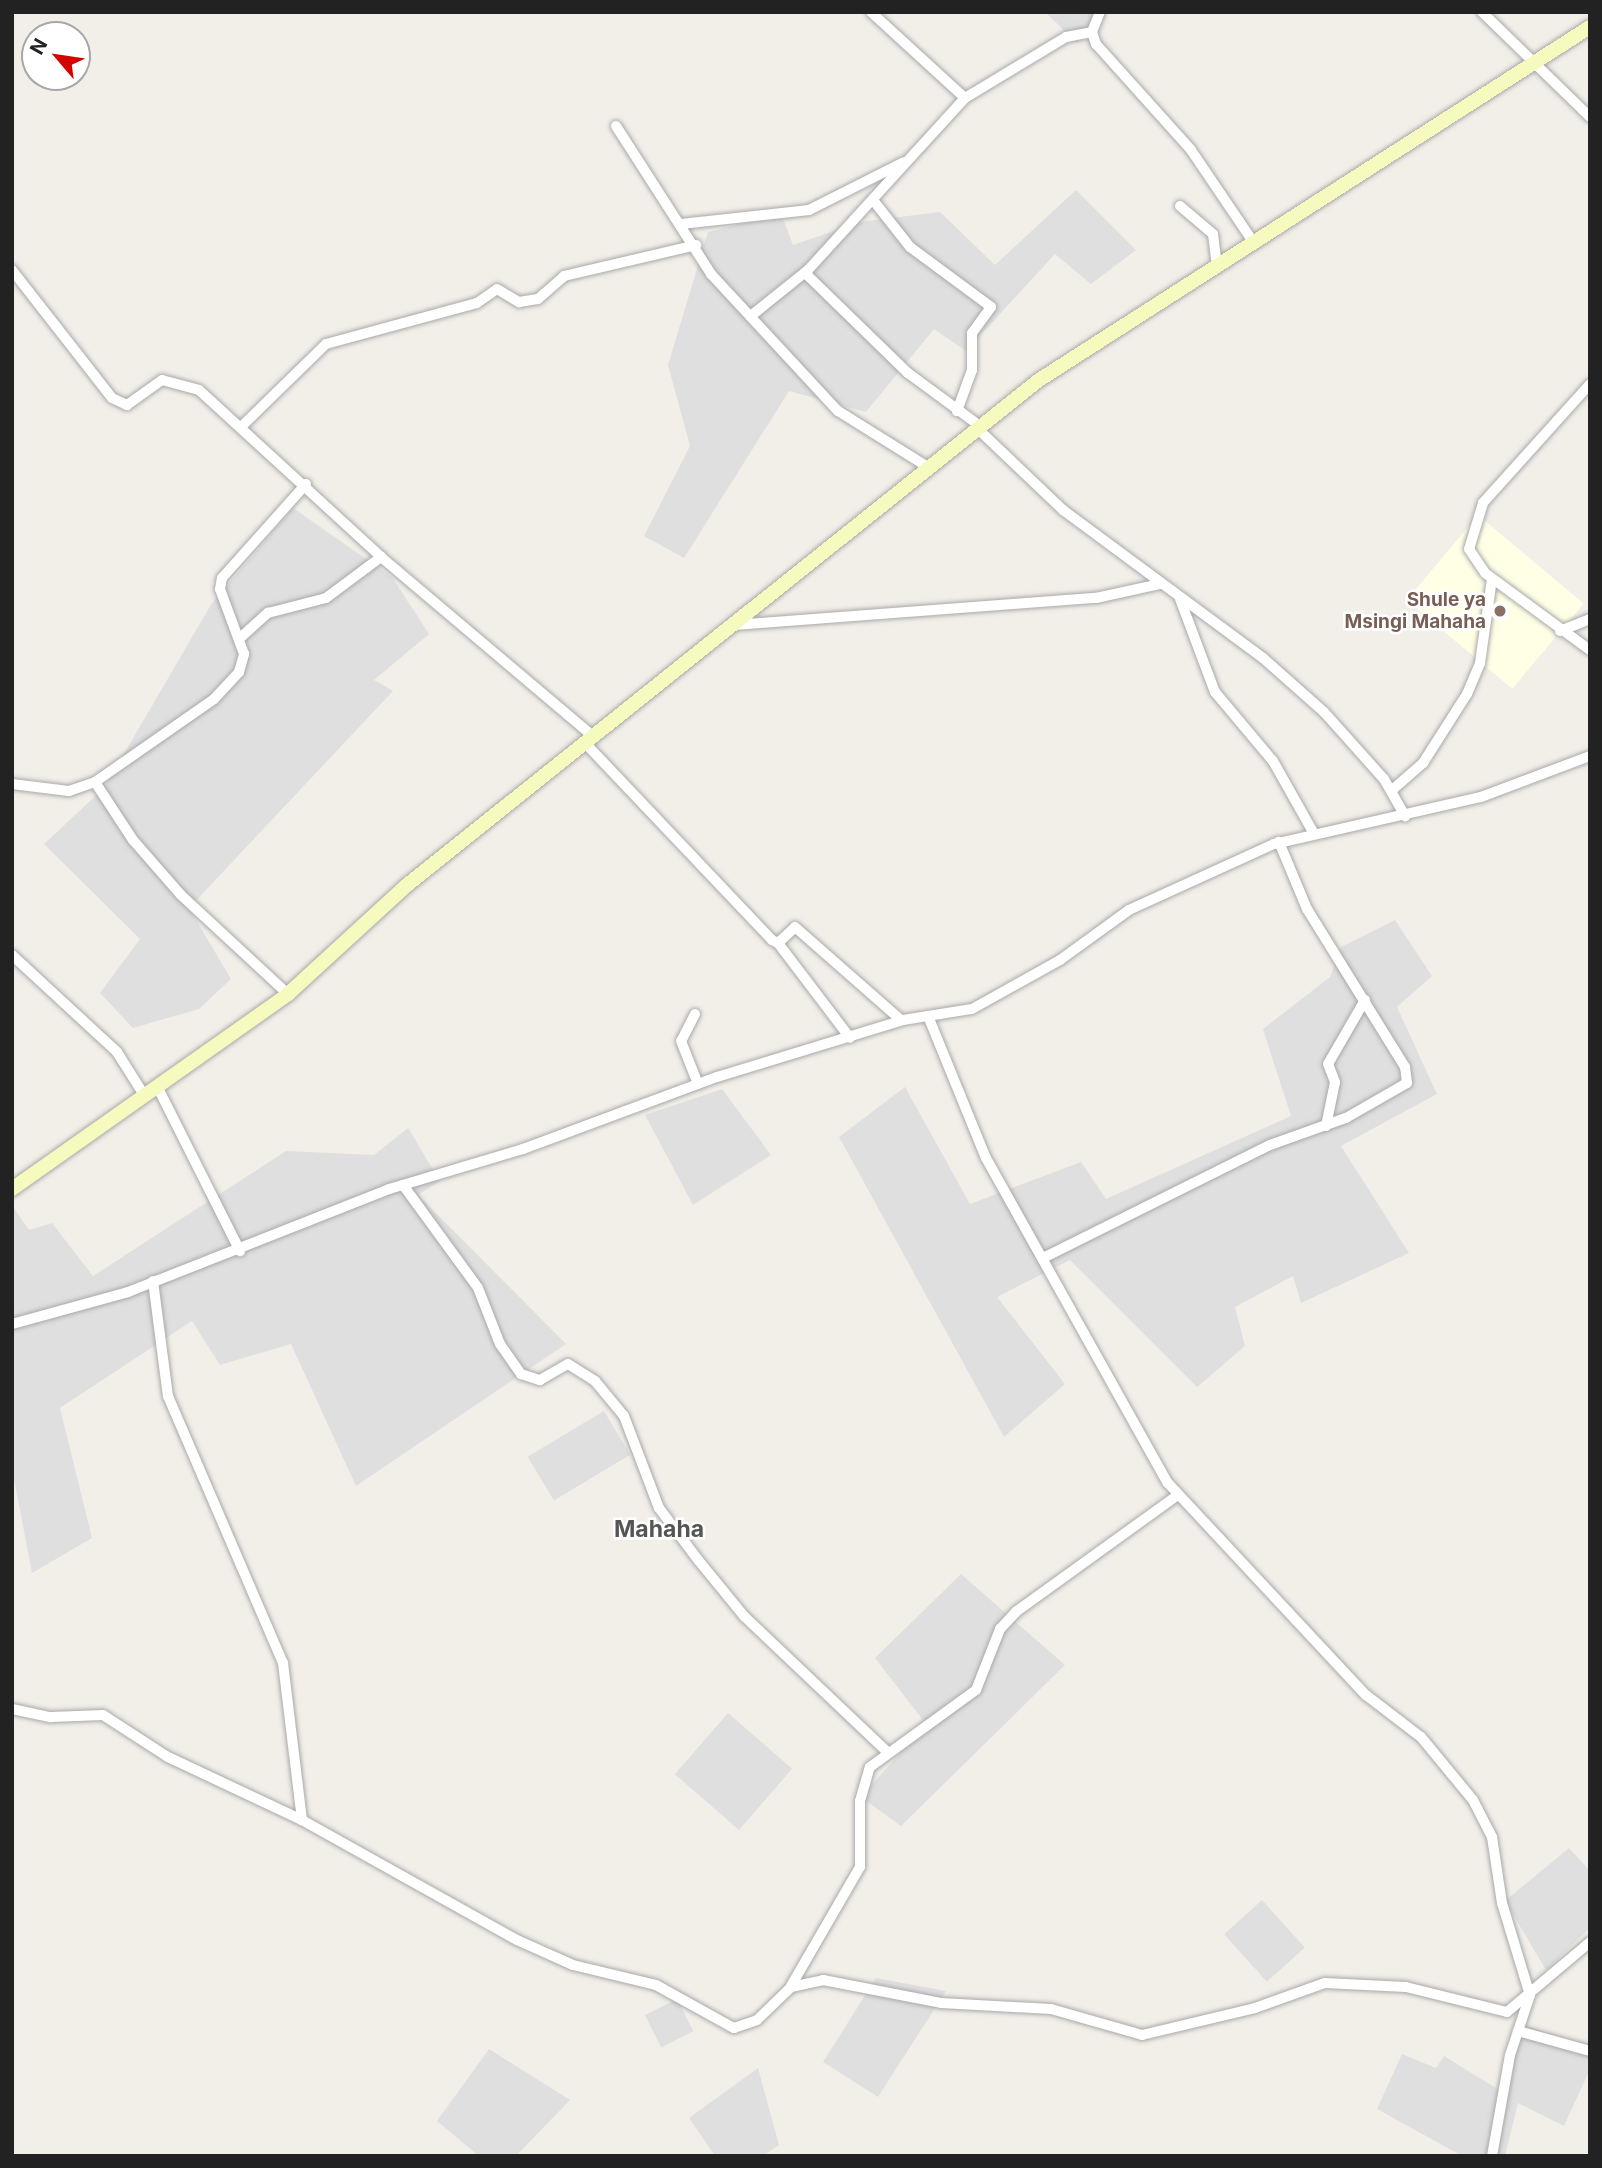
<!DOCTYPE html>
<html>
<head>
<meta charset="utf-8">
<style>
  body { margin:0 }
  #map { position:relative; width:1602px; height:2168px; overflow:hidden; background:#f2efe9; font-family:Inter,sans-serif }
  div>[style] { position:absolute }
  .residential>* { inset:0; background:#e0dfdf; transform-origin:0 0 }
  .education>* { inset:0; background:#ffffe5; transform-origin:0 0 }
  .roads { filter:drop-shadow(0 0 2px #a9a9a9) drop-shadow(0 0 2px #a9a9a9) }
  .street>* { height:10px; margin:-5px; padding:0 5px; transform-origin:5px; border-radius:5px; background:#fff }
  .secondary>* { height:14px; margin:-7px; padding:0 7px; transform-origin:7px; border-radius:7px; background:#f7fabf }
  .dots>* { width:19px; height:19px; translate:-50% -50%; box-sizing:border-box; border:4px solid #fff; border-radius:50% }
  span { translate:-50% -50%; white-space:nowrap; text-align:center; line-height:1.15; -webkit-text-stroke:5px #fff; paint-order:stroke }
  .education-label { font-size:19px; color:#785e54; font-weight:700 }
  .right { translate:-100% -50%; text-align:right }
  .quarter-label { font-size:23px; color:#555; font-weight:700 }
  .frame { position:absolute; inset:0; border:14px solid #222; pointer-events:none }
  .north { position:absolute; left:21px; top:21px; width:70px; height:70px; box-sizing:border-box; background:#fff; border:2px solid #a7a7a7; border-radius:50%; rotate:299deg; font-size:19px; font-weight:700; line-height:28px; text-align:center; color:#222 }
  .north::after { content:''; display:block; margin:auto; width:24px; height:32px; background:#d40000; clip-path:polygon(50% 0,100% 100%,50% 72%,0 100%) }
</style>
</head>
<body>
<div id="map">
  <div class="residential">
    <div style="clip-path:polygon(1045px 12px,1107px 12px,1077px 43px)"></div>
    <div style="clip-path:polygon(1076px 190px,1136px 250px,1091px 284px,1055px 254px,966px 351px,934px 329px,866px 412px,789px 391px,684px 558px,644px 536px,690px 446px,668px 365px,708px 232px,781px 213px,793px 245px,860px 222px,940px 212px,995px 265px)"></div>
    <div style="clip-path:polygon(293px 508px,392px 577px,429px 634px,374px 680px,393px 691px,189px 908px,231px 979px,199px 1009px,133px 1028px,100px 993px,140px 939px,44px 844px,104px 788px,212px 603px)"></div>
    <div style="clip-path:polygon(1395px 920px,1432px 976px,1397px 1007px,1437px 1094px,1341px 1146px,1409px 1253px,1301px 1303px,1293px 1276px,1235px 1307px,1245px 1346px,1197px 1387px,1070px 1260px,997px 1297px,1065px 1384px,1004px 1437px,839px 1137px,905px 1087px,970px 1204px,1081px 1162px,1106px 1199px,1291px 1116px,1263px 1029px,1330px 977px,1341px 947px)"></div>
    <div style="clip-path:polygon(722px 1089px,771px 1155px,693px 1205px,645px 1115px)"></div>
    <div style="clip-path:polygon(408px 1128px,440px 1181px,418px 1195px,566px 1344px,356px 1486px,291px 1344px,220px 1365px,192px 1321px,60px 1408px,92px 1538px,32px 1573px,12px 1468px,12px 1205px,29px 1230px,52px 1223px,93px 1276px,286px 1151px,374px 1155px)"></div>
    <div style="left:604px;top:1411px;width:51px;height:89px;rotate:59deg"></div>
    <div style="clip-path:polygon(961px 1574px,1065px 1665px,901px 1826px,861px 1797px,926px 1724px,875px 1658px)"></div>
    <div style="left:728px;top:1713px;width:85px;height:81px;rotate:41deg"></div>
    <div style="clip-path:polygon(1569px 1848px,1590px 1871px,1590px 1928px,1546px 1970px,1505px 1901px)"></div>
    <div style="left:1262px;top:1900px;width:64px;height:51px;rotate:48deg"></div>
    <div style="clip-path:polygon(876px 1978px,946px 1991px,878px 2097px,823px 2062px)"></div>
    <div style="left:677px;top:1999px;width:36px;height:36px;rotate:63deg"></div>
    <div style="clip-path:polygon(1518px 2023px,1590px 2047px,1590px 2069px,1564px 2126px,1518px 2103px,1505px 2156px,1462px 2156px,1377px 2109px,1402px 2054px,1436px 2068px,1444px 2056px,1499px 2090px)"></div>
    <div style="clip-path:polygon(489px 2049px,570px 2100px,516px 2156px,479px 2156px,437px 2121px)"></div>
    <div style="clip-path:polygon(758px 2068px,779px 2145px,763px 2156px,715px 2156px,689px 2118px)"></div>
  </div>
  <div class="education">
    <div style="left:1478px;top:515px;width:138px;height:111px;rotate:40deg"></div>
  </div>
  <div class="roads">
    <div class="street">
      <div style="left:871px;top:12px;width:127px;rotate:42.5deg"></div>
      <div style="left:1100px;top:12px;width:22px;rotate:112deg"></div>
      <div style="left:1092px;top:32px;width:13px;rotate:72deg"></div>
      <div style="left:1096px;top:44px;width:142px;rotate:48.1deg"></div>
      <div style="left:1191px;top:150px;width:112px;rotate:55.9deg"></div>
      <div style="left:1482px;top:12px;width:151px;rotate:44.2deg"></div>
      <div style="left:616px;top:126px;width:176px;rotate:57.3deg"></div>
      <div style="left:711px;top:274px;width:187px;rotate:47.2deg"></div>
      <div style="left:838px;top:411px;width:106px;rotate:31.9deg"></div>
      <div style="left:873px;top:200px;width:60px;rotate:51.8deg"></div>
      <div style="left:910px;top:247px;width:101px;rotate:36.5deg"></div>
      <div style="left:991px;top:307px;width:32px;rotate:126deg"></div>
      <div style="left:972px;top:333px;width:37px;rotate:90deg"></div>
      <div style="left:972px;top:370px;width:44px;rotate:110.1deg"></div>
      <div style="left:1180px;top:206px;width:43px;rotate:40.3deg"></div>
      <div style="left:1213px;top:234px;width:32px;rotate:83deg"></div>
      <div style="left:681px;top:224px;width:129px;rotate:-6.2deg"></div>
      <div style="left:809px;top:210px;width:106px;rotate:-26.8deg"></div>
      <div style="left:12px;top:270px;width:162px;rotate:52deg"></div>
      <div style="left:112px;top:398px;width:17px;rotate:25deg"></div>
      <div style="left:127px;top:405px;width:43px;rotate:-35.5deg"></div>
      <div style="left:162px;top:380px;width:38px;rotate:15deg"></div>
      <div style="left:199px;top:390px;width:247px;rotate:42.5deg"></div>
      <div style="left:381px;top:557px;width:279px;rotate:40.2deg"></div>
      <div style="left:805px;top:273px;width:144px;rotate:44.2deg"></div>
      <div style="left:908px;top:373px;width:89px;rotate:36.4deg"></div>
      <div style="left:752px;top:315px;width:72px;rotate:-38.8deg"></div>
      <div style="left:808px;top:270px;width:233px;rotate:-47.6deg"></div>
      <div style="left:965px;top:98px;width:118px;rotate:-31.1deg"></div>
      <div style="left:1066px;top:37px;width:26px;rotate:-11deg"></div>
      <div style="left:1590px;top:384px;width:160px;rotate:132deg"></div>
      <div style="left:1483px;top:503px;width:48px;rotate:106.9deg"></div>
      <div style="left:1469px;top:549px;width:29px;rotate:56deg"></div>
      <div style="left:1485px;top:573px;width:130px;rotate:36.3deg"></div>
      <div style="left:243px;top:425px;width:116px;rotate:-44.3deg"></div>
      <div style="left:326px;top:344px;width:156px;rotate:-15.2deg"></div>
      <div style="left:477px;top:303px;width:24px;rotate:-35deg"></div>
      <div style="left:497px;top:289px;width:26px;rotate:31deg"></div>
      <div style="left:519px;top:302px;width:19px;rotate:-9deg"></div>
      <div style="left:538px;top:299px;width:35px;rotate:-41deg"></div>
      <div style="left:564px;top:276px;width:136px;rotate:-13.2deg"></div>
      <div style="left:977px;top:428px;width:119px;rotate:43.6deg"></div>
      <div style="left:1063px;top:510px;width:249px;rotate:36.5deg"></div>
      <div style="left:1263px;top:658px;width:81px;rotate:41.5deg"></div>
      <div style="left:1324px;top:712px;width:90px;rotate:48.2deg"></div>
      <div style="left:1384px;top:779px;width:43px;rotate:60.4deg"></div>
      <div style="left:1180px;top:599px;width:99px;rotate:69.4deg"></div>
      <div style="left:1215px;top:692px;width:90px;rotate:50deg"></div>
      <div style="left:1273px;top:761px;width:81px;rotate:60.6deg"></div>
      <div style="left:734px;top:625px;width:363px;rotate:-4.3deg"></div>
      <div style="left:1096px;top:598px;width:66px;rotate:-12.3deg"></div>
      <div style="left:1560px;top:631px;width:32px;rotate:-22deg"></div>
      <div style="left:240px;top:638px;width:38px;rotate:-42deg"></div>
      <div style="left:268px;top:613px;width:60px;rotate:-14.5deg"></div>
      <div style="left:326px;top:598px;width:69px;rotate:-36.7deg"></div>
      <div style="left:586px;top:744px;width:270px;rotate:46.5deg"></div>
      <div style="left:772px;top:940px;width:7px;rotate:27deg"></div>
      <div style="left:778px;top:943px;width:23px;rotate:-43deg"></div>
      <div style="left:795px;top:927px;width:141px;rotate:41.3deg"></div>
      <div style="left:95px;top:782px;width:69px;rotate:56.8deg"></div>
      <div style="left:133px;top:840px;width:73px;rotate:48.9deg"></div>
      <div style="left:181px;top:895px;width:146px;rotate:42.8deg"></div>
      <div style="left:12px;top:784px;width:57px;rotate:7deg"></div>
      <div style="left:69px;top:791px;width:28px;rotate:-19deg"></div>
      <div style="left:95px;top:782px;width:145px;rotate:-34.9deg"></div>
      <div style="left:214px;top:699px;width:37px;rotate:-47deg"></div>
      <div style="left:239px;top:672px;width:19px;rotate:-74deg"></div>
      <div style="left:244px;top:654px;width:69px;rotate:-110.3deg"></div>
      <div style="left:220px;top:589px;width:11px;rotate:-80deg"></div>
      <div style="left:222px;top:578px;width:126px;rotate:-48.2deg"></div>
      <div style="left:1391px;top:791px;width:43px;rotate:-41.2deg"></div>
      <div style="left:1423px;top:763px;width:82px;rotate:-57.5deg"></div>
      <div style="left:1467px;top:694px;width:34px;rotate:-67deg"></div>
      <div style="left:1480px;top:663px;width:85px;rotate:-81.9deg"></div>
      <div style="left:778px;top:943px;width:119px;rotate:52.8deg"></div>
      <div style="left:12px;top:955px;width:143px;rotate:42.7deg"></div>
      <div style="left:117px;top:1052px;width:51px;rotate:57.9deg"></div>
      <div style="left:695px;top:1014px;width:30px;rotate:117deg"></div>
      <div style="left:681px;top:1041px;width:46px;rotate:68.4deg"></div>
      <div style="left:928px;top:1016px;width:153px;rotate:67.8deg"></div>
      <div style="left:986px;top:1158px;width:372px;rotate:60.8deg"></div>
      <div style="left:1168px;top:1483px;width:290px;rotate:47deg"></div>
      <div style="left:1366px;top:1695px;width:69px;rotate:37.4deg"></div>
      <div style="left:1421px;top:1737px;width:82px;rotate:50.5deg"></div>
      <div style="left:1473px;top:1800px;width:42px;rotate:62.8deg"></div>
      <div style="left:1492px;top:1837px;width:67px;rotate:81.4deg"></div>
      <div style="left:1502px;top:1903px;width:96px;rotate:73.1deg"></div>
      <div style="left:1530px;top:1995px;width:63px;rotate:108.4deg"></div>
      <div style="left:1510px;top:2055px;width:103px;rotate:100.1deg"></div>
      <div style="left:157px;top:1086px;width:185px;rotate:63.3deg"></div>
      <div style="left:1326px;top:1126px;width:45px;rotate:-78.4deg"></div>
      <div style="left:1335px;top:1082px;width:19px;rotate:-111deg"></div>
      <div style="left:1328px;top:1064px;width:74px;rotate:-60deg"></div>
      <div style="left:403px;top:1185px;width:127px;rotate:53.9deg"></div>
      <div style="left:478px;top:1288px;width:60px;rotate:68.6deg"></div>
      <div style="left:500px;top:1344px;width:37px;rotate:55deg"></div>
      <div style="left:521px;top:1374px;width:20px;rotate:18deg"></div>
      <div style="left:540px;top:1380px;width:32px;rotate:-30deg"></div>
      <div style="left:568px;top:1364px;width:32px;rotate:32deg"></div>
      <div style="left:595px;top:1381px;width:45px;rotate:50.4deg"></div>
      <div style="left:624px;top:1416px;width:98px;rotate:69.2deg"></div>
      <div style="left:659px;top:1508px;width:66px;rotate:53deg"></div>
      <div style="left:699px;top:1561px;width:71px;rotate:50.7deg"></div>
      <div style="left:744px;top:1616px;width:195px;rotate:43.5deg"></div>
      <div style="left:1043px;top:1258px;width:254px;rotate:-26.5deg"></div>
      <div style="left:1270px;top:1145px;width:81px;rotate:-19.6deg"></div>
      <div style="left:1346px;top:1118px;width:70px;rotate:-29.8deg"></div>
      <div style="left:1407px;top:1083px;width:16px;rotate:-97deg"></div>
      <div style="left:1405px;top:1067px;width:186px;rotate:-121.8deg"></div>
      <div style="left:1307px;top:909px;width:73px;rotate:-112.7deg"></div>
      <div style="left:153px;top:1281px;width:116px;rotate:82.6deg"></div>
      <div style="left:168px;top:1396px;width:291px;rotate:66.7deg"></div>
      <div style="left:283px;top:1663px;width:158px;rotate:83.1deg"></div>
      <div style="left:302px;top:1820px;width:246px;rotate:29.2deg"></div>
      <div style="left:517px;top:1940px;width:61px;rotate:24.1deg"></div>
      <div style="left:573px;top:1965px;width:85px;rotate:13.5deg"></div>
      <div style="left:656px;top:1985px;width:89px;rotate:28.9deg"></div>
      <div style="left:734px;top:2028px;width:24px;rotate:-19deg"></div>
      <div style="left:757px;top:2020px;width:47px;rotate:-44.1deg"></div>
      <div style="left:791px;top:1987px;width:33px;rotate:-12deg"></div>
      <div style="left:823px;top:1980px;width:120px;rotate:11deg"></div>
      <div style="left:941px;top:2003px;width:110px;rotate:3.1deg"></div>
      <div style="left:1051px;top:2009px;width:95px;rotate:15.9deg"></div>
      <div style="left:1142px;top:2035px;width:116px;rotate:-13.4deg"></div>
      <div style="left:1255px;top:2008px;width:74px;rotate:-19.7deg"></div>
      <div style="left:1325px;top:1983px;width:81px;rotate:2.8deg"></div>
      <div style="left:1406px;top:1987px;width:104px;rotate:13.9deg"></div>
      <div style="left:1507px;top:2012px;width:109px;rotate:-40.1deg"></div>
      <div style="left:12px;top:1324px;width:120px;rotate:-15.4deg"></div>
      <div style="left:128px;top:1292px;width:281px;rotate:-21.5deg"></div>
      <div style="left:389px;top:1189px;width:140px;rotate:-16.6deg"></div>
      <div style="left:523px;top:1149px;width:207px;rotate:-20.4deg"></div>
      <div style="left:717px;top:1077px;width:195px;rotate:-17deg"></div>
      <div style="left:903px;top:1020px;width:70px;rotate:-9.1deg"></div>
      <div style="left:972px;top:1009px;width:101px;rotate:-29.1deg"></div>
      <div style="left:1060px;top:960px;width:85px;rotate:-35.9deg"></div>
      <div style="left:1129px;top:910px;width:159px;rotate:-24.5deg"></div>
      <div style="left:1274px;top:844px;width:212px;rotate:-12.8deg"></div>
      <div style="left:1481px;top:797px;width:116px;rotate:-20.6deg"></div>
      <div style="left:12px;top:1709px;width:40px;rotate:12deg"></div>
      <div style="left:51px;top:1717px;width:52px;rotate:-2.2deg"></div>
      <div style="left:103px;top:1715px;width:77px;rotate:32.9deg"></div>
      <div style="left:168px;top:1757px;width:148px;rotate:25.2deg"></div>
      <div style="left:791px;top:1986px;width:138px;rotate:-59.9deg"></div>
      <div style="left:860px;top:1867px;width:66px;rotate:-90deg"></div>
      <div style="left:860px;top:1801px;width:35px;rotate:-74deg"></div>
      <div style="left:870px;top:1767px;width:131px;rotate:-36deg"></div>
      <div style="left:976px;top:1690px;width:66px;rotate:-68.5deg"></div>
      <div style="left:1000px;top:1629px;width:25px;rotate:-47deg"></div>
      <div style="left:1017px;top:1611px;width:198px;rotate:-35.8deg"></div>
      <div style="left:1518px;top:2031px;width:75px;rotate:15.5deg"></div>
    </div>
    <div class="secondary">
      <div style="left:12px;top:1189px;width:338px;rotate:-35.2deg"></div>
      <div style="left:288px;top:994px;width:161px;rotate:-42.5deg"></div>
      <div style="left:407px;top:885px;width:809px;rotate:-38.63deg"></div>
      <div style="left:1039px;top:380px;width:654px;rotate:-32.65deg"></div>
    </div>
  </div>
  <div class="dots">
    <div style="left:1500px;top:611px;background:#8d6e63"></div>
  </div>
  <div class="education-label">
    <span class="right" style="left:1486px;top:611px">Shule ya<br>Msingi Mahaha</span>
  </div>
  <div class="quarter-label">
    <span style="left:659px;top:1529px">Mahaha</span>
  </div>
  <div class="frame"></div>
  <div class="north">N</div>
</div>
</body>
</html>
